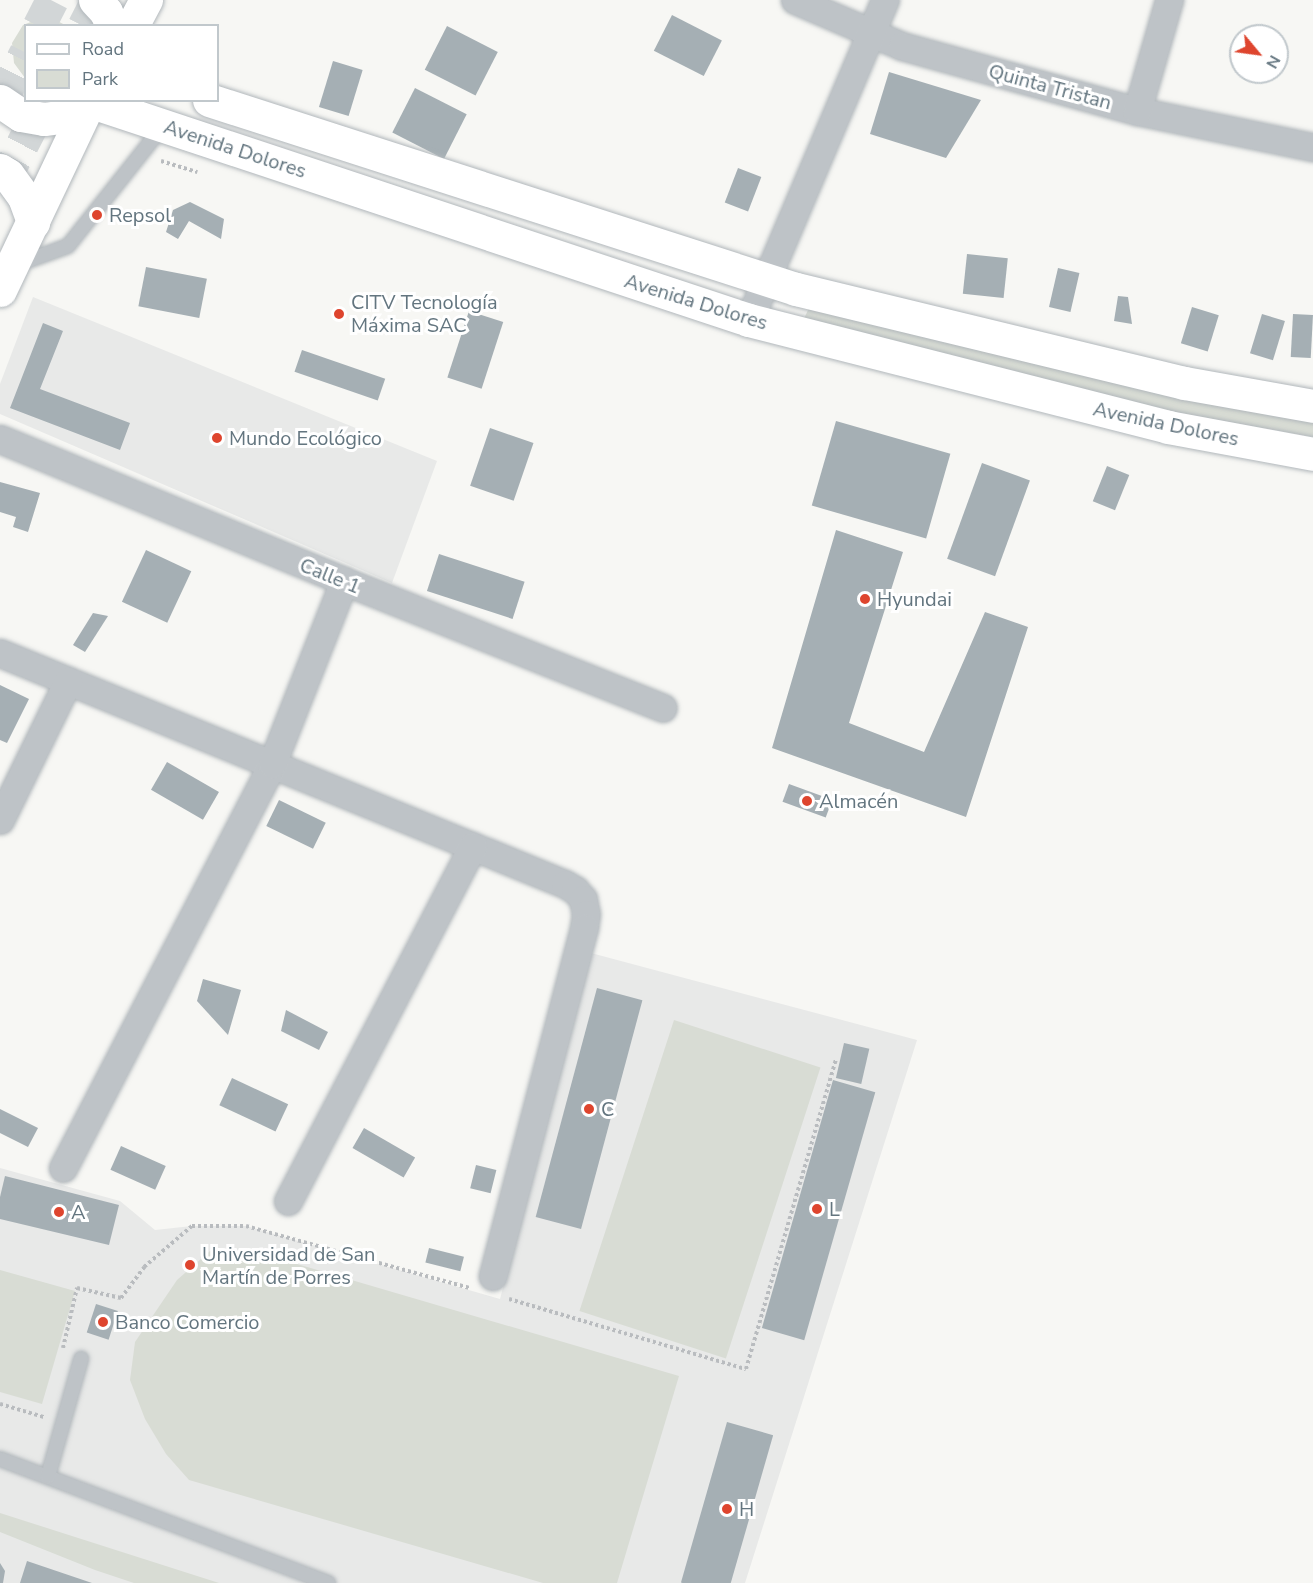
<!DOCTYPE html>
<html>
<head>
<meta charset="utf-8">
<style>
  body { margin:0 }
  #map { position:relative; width:1313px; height:1583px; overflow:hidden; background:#f7f7f4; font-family:"Nunito Sans",sans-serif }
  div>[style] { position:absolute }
  .built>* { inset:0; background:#e8e9e8 }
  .green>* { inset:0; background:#d8dcd4; transform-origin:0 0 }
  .building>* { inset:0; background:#a5afb4; transform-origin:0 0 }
  .trunk-tunnel>* { height:33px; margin-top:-16.5px; transform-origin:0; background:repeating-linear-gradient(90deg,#d2d6d7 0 33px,transparent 0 49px) }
  .path>* { height:4px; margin-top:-2px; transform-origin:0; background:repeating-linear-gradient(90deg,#b9bcbf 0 3px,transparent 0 6px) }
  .roads { filter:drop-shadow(0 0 2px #b1b7bb) drop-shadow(0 0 2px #b1b7bb) }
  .service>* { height:14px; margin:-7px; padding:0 7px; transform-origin:7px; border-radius:7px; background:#bec3c7 }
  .minor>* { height:27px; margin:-13.5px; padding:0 13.5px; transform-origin:13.5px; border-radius:13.5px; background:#bec3c7 }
  .secondary>* { height:33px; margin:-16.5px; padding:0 16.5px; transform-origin:16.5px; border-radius:16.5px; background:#fff }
  .primary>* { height:33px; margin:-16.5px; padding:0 16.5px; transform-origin:16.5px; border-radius:16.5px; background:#fff }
  .dots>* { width:16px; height:16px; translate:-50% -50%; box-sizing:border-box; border:3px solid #fff; border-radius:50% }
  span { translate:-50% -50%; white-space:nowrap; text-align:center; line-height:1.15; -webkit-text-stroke:6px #fff; paint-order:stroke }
  .street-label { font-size:20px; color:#63757f }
  .poi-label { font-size:20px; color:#63757f }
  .left { translate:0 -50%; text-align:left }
  .legend { position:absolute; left:24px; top:24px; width:195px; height:78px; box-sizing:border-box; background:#fff; border:2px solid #c1c8cc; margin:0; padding:8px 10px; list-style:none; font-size:18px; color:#63757f }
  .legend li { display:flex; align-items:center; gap:12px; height:30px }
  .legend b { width:30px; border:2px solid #c1c8cc }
  .north { position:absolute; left:1229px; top:24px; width:60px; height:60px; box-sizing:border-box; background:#fff; border:2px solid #c1c8cc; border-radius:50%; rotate:119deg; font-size:16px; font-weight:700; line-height:24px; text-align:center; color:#63757f }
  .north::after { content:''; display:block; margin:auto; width:21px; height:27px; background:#de452e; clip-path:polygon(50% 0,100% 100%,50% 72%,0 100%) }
</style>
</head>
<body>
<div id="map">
  <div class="built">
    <div style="clip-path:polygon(33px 297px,437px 461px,392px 583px,0 414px,0 384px)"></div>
    <div style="clip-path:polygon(591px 953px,917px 1040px,745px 1583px,0 1583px,0 1168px,120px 1201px,155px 1230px,192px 1226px,246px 1226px,500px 1299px)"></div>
  </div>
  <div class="green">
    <div style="clip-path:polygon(41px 18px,52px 18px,65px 25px,26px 26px,25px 78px,14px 63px,12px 43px,23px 25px)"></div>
    <div style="clip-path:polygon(809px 308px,1313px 420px,1313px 437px,1173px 412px,800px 327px)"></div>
    <div style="left:674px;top:1020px;width:154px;height:306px;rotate:18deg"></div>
    <div style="clip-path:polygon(210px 1251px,256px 1252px,679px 1376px,617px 1583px,543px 1583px,189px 1480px,166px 1454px,145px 1419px,130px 1380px,135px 1342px,177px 1280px)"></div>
    <div style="clip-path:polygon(0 1270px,75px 1291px,42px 1404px,0 1392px)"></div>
    <div style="clip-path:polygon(0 1513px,219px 1583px,134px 1583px,95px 1570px,0 1532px)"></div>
  </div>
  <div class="building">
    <div style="left:672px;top:15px;width:56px;height:40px;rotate:27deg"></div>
    <div style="left:447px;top:26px;width:57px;height:49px;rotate:27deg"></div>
    <div style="left:333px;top:61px;width:31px;height:48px;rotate:17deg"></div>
    <div style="clip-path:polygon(889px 72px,981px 100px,946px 158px,870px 134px)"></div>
    <div style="left:415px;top:88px;width:58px;height:50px;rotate:27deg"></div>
    <div style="left:738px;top:168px;width:25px;height:37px;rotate:21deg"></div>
    <div style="clip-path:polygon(190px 202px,224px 219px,221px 239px,189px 221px,178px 239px,166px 232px,173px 210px)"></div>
    <div style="left:967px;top:254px;width:41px;height:40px;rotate:6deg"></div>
    <div style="left:146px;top:267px;width:62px;height:40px;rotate:11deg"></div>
    <div style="left:1058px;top:268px;width:22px;height:40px;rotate:13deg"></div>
    <div style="clip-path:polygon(1118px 296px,1128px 297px,1132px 324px,1114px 321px)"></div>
    <div style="left:1192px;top:307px;width:28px;height:38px;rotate:17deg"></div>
    <div style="left:469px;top:311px;width:36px;height:70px;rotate:18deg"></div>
    <div style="left:1262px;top:314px;width:24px;height:41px;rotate:17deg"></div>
    <div style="left:1293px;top:314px;width:20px;height:43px;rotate:3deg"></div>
    <div style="clip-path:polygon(43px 323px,63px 331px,40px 389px,130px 423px,120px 450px,10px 408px)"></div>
    <div style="left:302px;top:350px;width:88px;height:23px;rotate:19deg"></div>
    <div style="left:836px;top:421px;width:119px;height:88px;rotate:16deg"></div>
    <div style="left:490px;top:428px;width:46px;height:61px;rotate:19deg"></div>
    <div style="left:982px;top:463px;width:51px;height:102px;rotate:20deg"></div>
    <div style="left:1107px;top:466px;width:24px;height:38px;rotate:22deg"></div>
    <div style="clip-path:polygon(0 482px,40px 493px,28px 532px,13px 527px,16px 517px,0 512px)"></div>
    <div style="clip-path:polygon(836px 530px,903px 552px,849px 723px,924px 752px,985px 612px,1028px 627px,966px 817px,772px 748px)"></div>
    <div style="left:146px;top:550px;width:50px;height:57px;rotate:25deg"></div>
    <div style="left:439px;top:554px;width:90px;height:39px;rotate:18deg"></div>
    <div style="clip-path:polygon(93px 613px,108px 616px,85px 652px,73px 645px)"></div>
    <div style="clip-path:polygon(0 685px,29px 699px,7px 743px,0 740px)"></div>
    <div style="left:167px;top:762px;width:60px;height:32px;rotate:30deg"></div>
    <div style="left:789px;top:784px;width:46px;height:19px;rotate:20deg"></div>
    <div style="left:279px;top:800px;width:52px;height:29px;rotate:26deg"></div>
    <div style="clip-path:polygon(203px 979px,241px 990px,228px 1035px,197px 1001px)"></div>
    <div style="left:597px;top:988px;width:47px;height:237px;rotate:15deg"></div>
    <div style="clip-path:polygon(286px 1010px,328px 1032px,319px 1050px,281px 1031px)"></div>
    <div style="left:844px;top:1043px;width:26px;height:36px;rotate:13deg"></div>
    <div style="left:232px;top:1078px;width:62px;height:30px;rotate:25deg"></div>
    <div style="left:833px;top:1080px;width:44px;height:258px;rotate:16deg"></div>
    <div style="clip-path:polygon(0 1109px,38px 1128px,28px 1147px,0 1133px)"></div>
    <div style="left:364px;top:1128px;width:59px;height:23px;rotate:30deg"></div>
    <div style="left:121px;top:1146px;width:49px;height:26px;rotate:24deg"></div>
    <div style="left:476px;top:1165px;width:21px;height:24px;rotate:14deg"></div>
    <div style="clip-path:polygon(5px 1176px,119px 1205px,109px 1245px,0 1219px,0 1197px)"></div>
    <div style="left:429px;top:1248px;width:36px;height:15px;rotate:14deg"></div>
    <div style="left:96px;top:1304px;width:23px;height:30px;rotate:18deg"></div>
    <div style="left:727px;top:1422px;width:48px;height:167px;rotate:16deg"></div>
    <div style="clip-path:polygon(27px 1561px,92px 1583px,20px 1583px)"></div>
    <div style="clip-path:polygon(0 1563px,5px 1571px,3px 1583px,0 1583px)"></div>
  </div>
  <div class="trunk-tunnel">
    <div style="left:39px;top:26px;width:29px;rotate:-63deg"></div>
    <div style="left:84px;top:26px;width:29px;rotate:-63deg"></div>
    <div style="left:0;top:103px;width:57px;rotate:-63deg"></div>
    <div style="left:0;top:188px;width:99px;rotate:-62.9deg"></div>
  </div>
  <div class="path">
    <div style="left:161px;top:161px;width:38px;rotate:17deg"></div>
    <div style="left:509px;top:1299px;width:247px;rotate:16.5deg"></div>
    <div style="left:746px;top:1369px;width:322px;rotate:-73.8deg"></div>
    <div style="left:63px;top:1348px;width:62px;rotate:-76.9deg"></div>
    <div style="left:77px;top:1288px;width:45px;rotate:12.8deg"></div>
    <div style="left:121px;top:1298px;width:39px;rotate:-53deg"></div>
    <div style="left:144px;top:1267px;width:63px;rotate:-40.5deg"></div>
    <div style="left:192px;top:1226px;width:54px"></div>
    <div style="left:246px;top:1226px;width:232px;rotate:15.5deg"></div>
    <div style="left:0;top:1404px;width:46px;rotate:16.5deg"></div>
  </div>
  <div class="roads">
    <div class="service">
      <div style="left:16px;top:265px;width:55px;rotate:-20.1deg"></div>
      <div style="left:68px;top:246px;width:153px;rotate:-51.6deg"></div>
      <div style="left:0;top:1459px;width:351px;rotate:20.7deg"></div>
      <div style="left:48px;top:1476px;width:122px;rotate:-74.2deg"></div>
    </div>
    <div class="minor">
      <div style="left:795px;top:0;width:116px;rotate:23.3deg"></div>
      <div style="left:902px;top:46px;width:244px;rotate:15.5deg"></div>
      <div style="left:1137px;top:111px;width:180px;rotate:11.6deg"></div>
      <div style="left:1137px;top:111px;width:116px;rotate:-73.9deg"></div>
      <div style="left:749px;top:320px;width:348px;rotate:-67deg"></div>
      <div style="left:0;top:439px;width:372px;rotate:22.4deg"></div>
      <div style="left:344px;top:581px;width:343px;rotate:21.7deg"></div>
      <div style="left:0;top:653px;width:610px;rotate:22.24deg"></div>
      <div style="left:565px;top:884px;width:12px;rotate:31deg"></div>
      <div style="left:575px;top:890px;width:12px;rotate:48deg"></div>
      <div style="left:583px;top:899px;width:15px;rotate:79deg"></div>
      <div style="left:586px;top:914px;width:14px;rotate:98deg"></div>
      <div style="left:584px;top:928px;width:360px;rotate:104.7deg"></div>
      <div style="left:0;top:820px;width:155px;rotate:-63.9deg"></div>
      <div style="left:63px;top:1168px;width:455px;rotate:-62.6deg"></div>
      <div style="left:272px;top:764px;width:197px;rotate:-68.5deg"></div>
      <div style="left:288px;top:1201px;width:400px;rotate:-62.5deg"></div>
    </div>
    <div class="secondary">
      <div style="left:209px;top:100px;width:617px;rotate:17.85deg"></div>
      <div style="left:796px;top:289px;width:399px;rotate:13.6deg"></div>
      <div style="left:1184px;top:383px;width:131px;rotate:10.1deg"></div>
      <div style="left:92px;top:102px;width:692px;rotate:18.36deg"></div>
      <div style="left:749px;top:320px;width:432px;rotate:14.3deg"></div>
      <div style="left:1168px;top:427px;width:147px;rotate:10.5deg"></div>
    </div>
    <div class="primary">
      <div style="left:95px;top:0;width:16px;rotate:47deg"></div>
      <div style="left:106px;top:12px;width:15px;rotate:67deg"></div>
      <div style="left:132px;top:26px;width:30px;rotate:-62deg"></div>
      <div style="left:0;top:101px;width:25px;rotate:34deg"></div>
      <div style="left:21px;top:115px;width:23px;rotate:10deg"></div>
      <div style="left:44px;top:119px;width:23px;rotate:-7deg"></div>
      <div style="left:67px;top:116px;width:31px;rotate:-31deg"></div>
      <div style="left:0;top:170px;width:9px;rotate:32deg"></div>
      <div style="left:8px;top:175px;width:27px;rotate:54deg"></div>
      <div style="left:24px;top:197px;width:27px;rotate:70deg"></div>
      <div style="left:0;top:290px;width:205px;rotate:-64.6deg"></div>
    </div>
  </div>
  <div class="dots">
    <div style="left:97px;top:215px;background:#de452e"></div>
    <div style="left:339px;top:314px;background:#de452e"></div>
    <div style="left:217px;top:438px;background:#de452e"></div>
    <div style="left:865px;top:599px;background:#de452e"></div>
    <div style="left:807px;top:801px;background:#de452e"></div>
    <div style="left:589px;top:1109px;background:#de452e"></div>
    <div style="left:817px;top:1209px;background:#de452e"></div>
    <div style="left:59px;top:1212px;background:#de452e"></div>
    <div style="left:190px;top:1265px;background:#de452e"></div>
    <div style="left:103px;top:1322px;background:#de452e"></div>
    <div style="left:727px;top:1509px;background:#de452e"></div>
  </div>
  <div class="street-label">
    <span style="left:1050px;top:87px;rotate:15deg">Quinta Tristan</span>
    <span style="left:235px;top:149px;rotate:18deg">Avenida Dolores</span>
    <span style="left:696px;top:302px;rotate:17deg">Avenida Dolores</span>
    <span style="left:1166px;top:424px;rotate:12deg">Avenida Dolores</span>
    <span style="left:330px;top:576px;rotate:22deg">Calle 1</span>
  </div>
  <div class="poi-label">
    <span class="left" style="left:109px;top:215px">Repsol</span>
    <span class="left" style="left:351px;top:314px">CITV Tecnología<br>Máxima SAC</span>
    <span class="left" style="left:229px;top:438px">Mundo Ecológico</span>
    <span class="left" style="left:877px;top:599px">Hyundai</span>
    <span class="left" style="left:819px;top:801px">Almacén</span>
    <span class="left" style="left:601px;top:1109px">C</span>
    <span class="left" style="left:829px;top:1209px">L</span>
    <span class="left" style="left:71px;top:1212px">A</span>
    <span class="left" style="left:202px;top:1266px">Universidad de San<br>Martín de Porres</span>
    <span class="left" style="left:115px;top:1322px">Banco Comercio</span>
    <span class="left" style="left:739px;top:1509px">H</span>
  </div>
  <ul class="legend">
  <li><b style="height:8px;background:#fff"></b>Road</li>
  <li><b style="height:16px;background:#d8dcd4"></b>Park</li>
  </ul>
  <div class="north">N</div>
</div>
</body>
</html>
